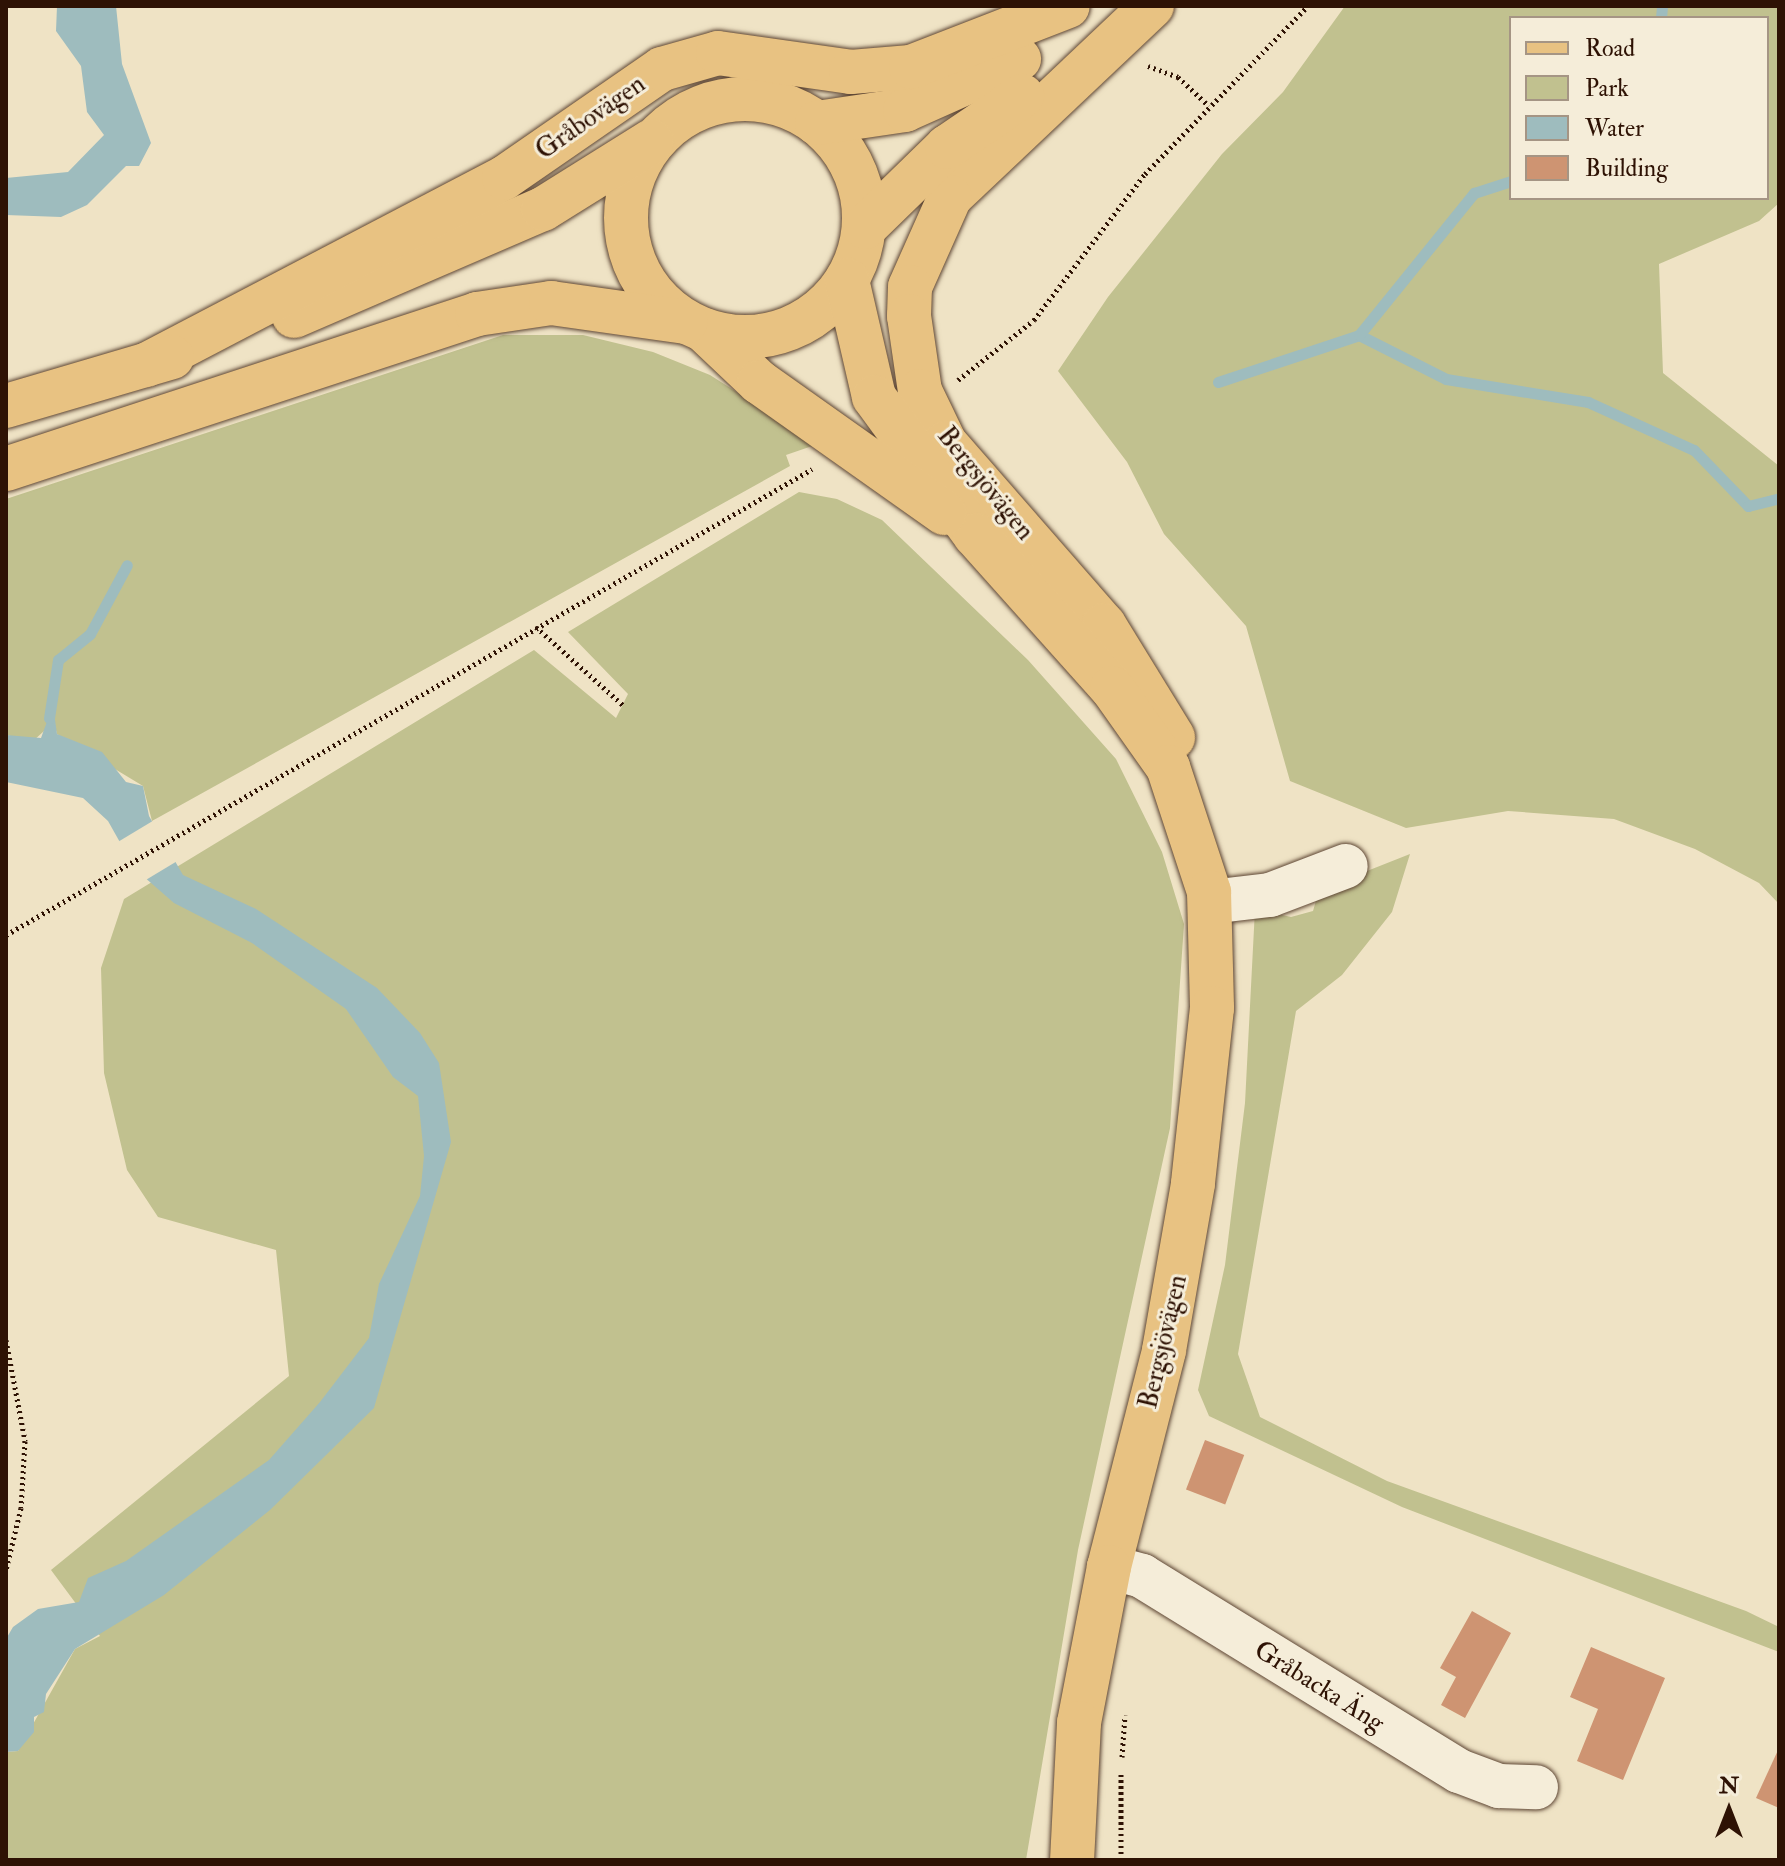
<!DOCTYPE html>
<html>
<head>
<meta charset="utf-8">
<style>
  body { margin:0 }
  #map { position:relative; width:1785px; height:1866px; overflow:hidden; background:#efe3c5; font-family:"IM FELL Double Pica",serif }
  div>[style] { position:absolute }
  .green>* { inset:0; background:#c1c18f }
  .water>* { inset:0; background:#9ebcbe }
  .pier>* { inset:0; background:#efe3c5; transform-origin:0 0 }
  .stream>* { height:11px; margin:-5.5px; padding:0 5.5px; transform-origin:5.5px; border-radius:5.5px; background:#9ebcbe }
  .building>* { inset:0; background:#ce9472; transform-origin:0 0 }
  .path>* { height:5px; margin-top:-2.5px; transform-origin:0; background:repeating-linear-gradient(90deg,#2e1204 0 2px,transparent 0 6px) }
  .roads { filter:drop-shadow(0 0 2px #5e4634) drop-shadow(0 0 2px #5e4634) }
  .minor>* { height:44px; margin:-22px; padding:0 22px; transform-origin:22px; border-radius:22px; background:#f5edd9 }
  .major>* { height:44px; margin:-22px; padding:0 22px; transform-origin:22px; border-radius:22px; background:#e8c282 }
  .major>.ring { margin:-22px; padding:0; box-sizing:content-box; background:none; border:44px solid #e8c282; border-radius:50% }
  span { translate:-50% -50%; white-space:nowrap; text-align:center; line-height:1.15; -webkit-text-stroke:6px #f5edd9; paint-order:stroke }
  .street-label { font-size:26px; color:#2e1204 }
  .frame { position:absolute; inset:0; border:8px solid #2e1204; pointer-events:none }
  .legend { position:absolute; left:1509px; top:16px; width:260px; height:184px; box-sizing:border-box; background:#f5edd9; border:2px solid #a59584; margin:0; padding:10px 14px; list-style:none; font-size:24px; color:#2e1204 }
  .legend li { display:flex; align-items:center; gap:16px; height:40px }
  .legend b { width:40px; border:2px solid #a59584 }
  .north { position:absolute; left:1689px; top:1770px; width:80px; height:80px; -webkit-text-stroke:6px #f5edd9; paint-order:stroke; rotate:0deg; font-size:22px; font-weight:700; line-height:32px; text-align:center; color:#2e1204 }
  .north::after { content:''; display:block; margin:auto; width:28px; height:36px; background:#2e1204; clip-path:polygon(50% 0,100% 100%,50% 72%,0 100%) }
</style>
</head>
<body>
<div id="map">
  <div class="green">
    <div style="clip-path:polygon(evenodd,1345px 6px,1779px 6px,1779px 203px,1759px 221px,1659px 264px,1663px 373px,1779px 466px,1779px 904px,1759px 883px,1695px 849px,1614px 819px,1508px 811px,1406px 828px,1290px 781px,1246px 626px,1164px 534px,1127px 462px,1058px 371px,1108px 297px,1222px 154px,1283px 92px,1345px 6px,1511px 18px,1767px 18px,1767px 198px,1511px 198px,1511px 18px)"></div>
    <div style="clip-path:polygon(503px 335px,583px 335px,653px 352px,710px 375px,818px 444px,786px 455px,790px 466px,152px 821px,143px 786px,57px 734px,54px 722px,33px 741px,6px 735px,6px 499px)"></div>
    <div style="clip-path:polygon(799px 492px,837px 499px,882px 520px,1028px 660px,1116px 759px,1162px 852px,1184px 924px,1170px 1128px,1078px 1550px,1026px 1860px,6px 1860px,6px 1752px,18px 1751px,75px 1649px,100px 1636px,51px 1570px,289px 1376px,276px 1250px,158px 1217px,127px 1170px,104px 1073px,101px 968px,124px 899px,534px 650px,616px 718px,628px 694px,568px 632px)"></div>
    <div style="clip-path:polygon(1410px 854px,1392px 912px,1342px 975px,1296px 1011px,1238px 1354px,1260px 1417px,1387px 1481px,1746px 1611px,1779px 1627px,1779px 1652px,1402px 1507px,1209px 1416px,1198px 1390px,1225px 1265px,1245px 1103px,1255px 909px,1291px 917px,1313px 911px,1319px 890px)"></div>
  </div>
  <div class="water">
    <div style="clip-path:polygon(57px 6px,116px 6px,122px 64px,151px 143px,139px 166px,126px 166px,87px 205px,61px 217px,6px 215px,6px 178px,68px 172px,104px 135px,87px 112px,81px 66px,56px 31px)"></div>
    <div style="clip-path:polygon(53px 705px,57px 734px,102px 752px,126px 782px,143px 786px,149px 816px,183px 875px,256px 909px,377px 988px,420px 1033px,439px 1063px,451px 1142px,374px 1408px,270px 1510px,164px 1595px,75px 1649px,46px 1694px,44px 1712px,34px 1717px,34px 1732px,18px 1751px,6px 1752px,6px 1639px,13px 1627px,38px 1609px,79px 1602px,88px 1578px,126px 1561px,269px 1460px,320px 1402px,369px 1338px,379px 1284px,420px 1196px,424px 1156px,418px 1096px,393px 1077px,346px 1009px,252px 943px,174px 903px,135px 869px,108px 821px,83px 798px,6px 782px,6px 735px,41px 738px)"></div>
  </div>
  <div class="pier">
    <div style="left:156px;top:819px;width:47px;height:46px;rotate:59deg"></div>
  </div>
  <div class="stream">
    <div style="left:1661px;top:18px;width:12px;rotate:-85deg"></div>
    <div style="left:1359px;top:335px;width:97px;rotate:26.8deg"></div>
    <div style="left:1446px;top:379px;width:144px;rotate:9.2deg"></div>
    <div style="left:1588px;top:402px;width:116px;rotate:24.4deg"></div>
    <div style="left:1694px;top:450px;width:78px;rotate:46deg"></div>
    <div style="left:1748px;top:506px;width:32px;rotate:-14deg"></div>
    <div style="left:1218px;top:382px;width:149px;rotate:-18.4deg"></div>
    <div style="left:1359px;top:335px;width:183px;rotate:-51deg"></div>
    <div style="left:1474px;top:193px;width:39px;rotate:-18deg"></div>
    <div style="left:49px;top:718px;width:59px;rotate:-81.2deg"></div>
    <div style="left:58px;top:660px;width:41px;rotate:-39.1deg"></div>
    <div style="left:90px;top:634px;width:78px;rotate:-61.8deg"></div>
  </div>
  <div class="building">
    <div style="left:1205px;top:1440px;width:42px;height:53px;rotate:21deg"></div>
    <div style="clip-path:polygon(1472px 1611px,1511px 1633px,1465px 1718px,1441px 1705px,1456px 1677px,1440px 1668px)"></div>
    <div style="clip-path:polygon(1591px 1647px,1665px 1678px,1623px 1780px,1577px 1761px,1598px 1709px,1570px 1697px)"></div>
    <div style="clip-path:polygon(1779px 1748px,1779px 1808px,1756px 1798px)"></div>
  </div>
  <div class="path">
    <div style="left:1148px;top:66px;width:32px;rotate:20deg"></div>
    <div style="left:1178px;top:77px;width:42px;rotate:43.1deg"></div>
    <div style="left:958px;top:380px;width:97px;rotate:-38.3deg"></div>
    <div style="left:1034px;top:320px;width:183px;rotate:-52.8deg"></div>
    <div style="left:1145px;top:174px;width:234px;rotate:-45.9deg"></div>
    <div style="left:536px;top:627px;width:117px;rotate:41.9deg"></div>
    <div style="left:6px;top:935px;width:931px;rotate:-30.03deg"></div>
    <div style="left:6px;top:1340px;width:103px;rotate:79.3deg"></div>
    <div style="left:25px;top:1441px;width:67px;rotate:93.4deg"></div>
    <div style="left:21px;top:1508px;width:64px;rotate:103.6deg"></div>
    <div style="left:1122px;top:1757px;width:42px;rotate:-85.9deg"></div>
    <div style="left:1121px;top:1860px;width:89px;rotate:-90deg"></div>
  </div>
  <div class="roads">
    <div class="minor">
      <div style="left:1210px;top:902px;width:60px;rotate:-6.7deg"></div>
      <div style="left:1270px;top:895px;width:81px;rotate:-20.9deg"></div>
      <div style="left:1109px;top:1567px;width:34px;rotate:15deg"></div>
      <div style="left:1142px;top:1576px;width:372px;rotate:31.6deg"></div>
      <div style="left:1459px;top:1771px;width:43px;rotate:20.6deg"></div>
      <div style="left:1499px;top:1786px;width:37px;rotate:2deg"></div>
    </div>
    <div class="major">
      <div style="left:1152px;top:6px;width:278px;rotate:136.6deg"></div>
      <div style="left:950px;top:197px;width:98px;rotate:114deg"></div>
      <div style="left:910px;top:287px;width:29px;rotate:92deg"></div>
      <div style="left:909px;top:316px;width:76px;rotate:81.7deg"></div>
      <div style="left:920px;top:391px;width:58px;rotate:64.3deg"></div>
      <div style="left:945px;top:443px;width:242px;rotate:48.9deg"></div>
      <div style="left:1104px;top:625px;width:132px;rotate:58.4deg"></div>
      <div class="ring" style="left:626px;top:99px;width:194px;height:194px"></div>
      <div style="left:817px;top:123px;width:89px;rotate:-8.4deg"></div>
      <div style="left:905px;top:110px;width:125px;rotate:-24.1deg"></div>
      <div style="left:865px;top:227px;width:115px;rotate:-44.3deg"></div>
      <div style="left:947px;top:147px;width:91px;rotate:-34.2deg"></div>
      <div style="left:847px;top:280px;width:120px;rotate:77deg"></div>
      <div style="left:874px;top:397px;width:171px;rotate:53.8deg"></div>
      <div style="left:975px;top:535px;width:205px;rotate:48.2deg"></div>
      <div style="left:1112px;top:688px;width:97px;rotate:54.7deg"></div>
      <div style="left:1168px;top:767px;width:132px;rotate:71.8deg"></div>
      <div style="left:1209px;top:892px;width:116px;rotate:88.5deg"></div>
      <div style="left:1212px;top:1008px;width:177px;rotate:96.2deg"></div>
      <div style="left:1193px;top:1184px;width:169px;rotate:99.9deg"></div>
      <div style="left:1164px;top:1351px;width:223px;rotate:104.3deg"></div>
      <div style="left:1109px;top:1567px;width:159px;rotate:100.9deg"></div>
      <div style="left:1079px;top:1723px;width:137px;rotate:92.9deg"></div>
      <div style="left:294px;top:316px;width:271px;rotate:-23.3deg"></div>
      <div style="left:543px;top:209px;width:128px;rotate:-32deg"></div>
      <div style="left:704px;top:330px;width:76px;rotate:43.4deg"></div>
      <div style="left:759px;top:382px;width:227px;rotate:35.3deg"></div>
      <div style="left:146px;top:365px;width:404px;rotate:-27.6deg"></div>
      <div style="left:504px;top:178px;width:192px;rotate:-34.6deg"></div>
      <div style="left:662px;top:69px;width:58px;rotate:-15.9deg"></div>
      <div style="left:718px;top:53px;width:134px;rotate:8.1deg"></div>
      <div style="left:851px;top:72px;width:60px;rotate:-4.8deg"></div>
      <div style="left:911px;top:67px;width:168px;rotate:-21.2deg"></div>
      <div style="left:6px;top:406px;width:173px;rotate:-16.4deg"></div>
      <div style="left:6px;top:469px;width:496px;rotate:-18.2deg"></div>
      <div style="left:477px;top:314px;width:75px;rotate:-8.5deg"></div>
      <div style="left:551px;top:303px;width:136px;rotate:8deg"></div>
    </div>
  </div>
  <div class="street-label">
    <span style="left:591px;top:118px;rotate:-35deg">Gråbovägen</span>
    <span style="left:985px;top:484px;rotate:51deg">Bergsjövägen</span>
    <span style="left:1164px;top:1342px;rotate:-77deg">Bergsjövägen</span>
    <span style="left:1319px;top:1687px;rotate:32deg">Gråbacka Äng</span>
  </div>
  <div class="frame"></div>
  <ul class="legend">
  <li><b style="height:10px;background:#e8c282"></b>Road</li>
  <li><b style="height:22px;background:#c1c18f"></b>Park</li>
  <li><b style="height:22px;background:#9ebcbe"></b>Water</li>
  <li><b style="height:22px;background:#ce9472"></b>Building</li>
  </ul>
  <div class="north">N</div>
</div>
</body>
</html>
